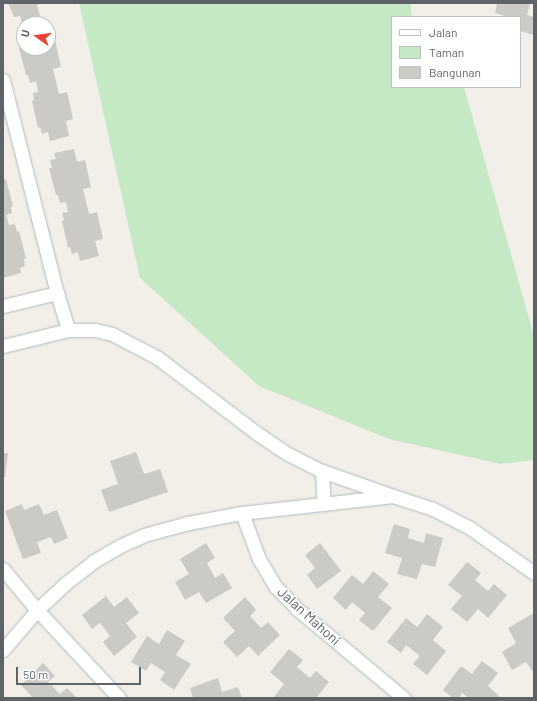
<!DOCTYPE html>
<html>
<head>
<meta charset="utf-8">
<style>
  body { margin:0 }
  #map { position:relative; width:537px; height:701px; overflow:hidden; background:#f1efe8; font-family:Barlow,sans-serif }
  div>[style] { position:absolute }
  .green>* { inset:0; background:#c5e8c5 }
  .building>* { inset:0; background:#cccac5 }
  .roads { filter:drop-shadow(0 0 1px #b5b8bc) drop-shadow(0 0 1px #b5b8bc) }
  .street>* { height:13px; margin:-6.5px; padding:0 6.5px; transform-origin:6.5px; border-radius:6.5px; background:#fff }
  span { translate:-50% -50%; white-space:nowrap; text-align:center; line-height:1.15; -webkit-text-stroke:3px #fff; paint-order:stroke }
  .street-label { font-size:14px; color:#5f6368 }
  .frame { position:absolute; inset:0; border:4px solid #5f6368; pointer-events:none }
  .legend { position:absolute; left:391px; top:16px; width:130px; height:72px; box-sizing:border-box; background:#fff; border:1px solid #bfc1c3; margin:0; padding:5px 7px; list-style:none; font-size:12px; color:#5f6368 }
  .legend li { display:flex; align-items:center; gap:8px; height:20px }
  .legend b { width:20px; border:1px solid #bfc1c3 }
  .north { position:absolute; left:16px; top:16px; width:40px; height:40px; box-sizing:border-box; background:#fff; border:1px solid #bfc1c3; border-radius:50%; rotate:284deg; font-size:11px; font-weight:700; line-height:16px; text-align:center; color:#5f6368 }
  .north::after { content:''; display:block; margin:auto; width:14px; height:18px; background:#ea4335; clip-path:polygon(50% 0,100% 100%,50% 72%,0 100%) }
  .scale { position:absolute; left:16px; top:667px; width:125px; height:18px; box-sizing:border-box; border:2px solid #5f6368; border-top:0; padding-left:5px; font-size:12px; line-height:14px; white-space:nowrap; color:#5f6368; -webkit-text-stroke:3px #fff; paint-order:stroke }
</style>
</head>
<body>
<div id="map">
  <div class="green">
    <div style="clip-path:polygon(79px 3px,410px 3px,412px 17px,392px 17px,392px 87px,464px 87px,534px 336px,534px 460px,501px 464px,389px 439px,259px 386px,140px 278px)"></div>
  </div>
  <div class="building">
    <div style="clip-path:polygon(8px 3px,42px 3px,37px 5px,41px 19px,22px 24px,20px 16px,14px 17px)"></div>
    <div style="clip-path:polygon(497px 3px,530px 4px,527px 15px,534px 17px,534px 35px,520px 31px,520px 17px,508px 17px,495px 13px)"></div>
    <div style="clip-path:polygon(24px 39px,24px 48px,48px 48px,48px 41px,55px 40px,61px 67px,53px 69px,59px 94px,67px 92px,73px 119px,66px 121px,69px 136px,50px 141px,48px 132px,42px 134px,40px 127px,38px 128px,32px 101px,34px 100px,33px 93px,38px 92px,36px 81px,30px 83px,28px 75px,26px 75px,19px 48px,22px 48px,20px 40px)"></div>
    <div style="clip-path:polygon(74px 149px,77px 162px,85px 160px,91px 187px,83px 189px,89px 214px,97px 212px,103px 239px,95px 241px,99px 256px,80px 261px,78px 252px,72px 254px,70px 247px,68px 248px,62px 221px,64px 220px,62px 213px,68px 212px,66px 202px,60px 203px,58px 195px,56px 195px,49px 168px,52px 168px,50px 160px,56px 159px,54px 153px)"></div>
    <div style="clip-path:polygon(6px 179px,13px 206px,11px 207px,12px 213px,6px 215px,9px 225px,15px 224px,17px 232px,19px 231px,26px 258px,24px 259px,25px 266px,20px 268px,21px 273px,3px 278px,3px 180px)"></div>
    <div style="clip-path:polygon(136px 452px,144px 474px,160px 469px,168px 492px,109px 512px,101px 490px,118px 484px,110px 461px)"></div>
    <div style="clip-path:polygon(3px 453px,8px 453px,5px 477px,3px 477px)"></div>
    <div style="clip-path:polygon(22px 504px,24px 510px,39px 504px,44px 515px,57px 510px,68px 538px,54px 544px,51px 537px,37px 542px,41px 553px,23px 559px,5px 511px)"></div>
    <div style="clip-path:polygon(394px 524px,410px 529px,408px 538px,424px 543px,426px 533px,443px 538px,435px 567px,422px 564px,417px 579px,397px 574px,402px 558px,385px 553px)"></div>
    <div style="clip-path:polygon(206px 543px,215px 558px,207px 563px,215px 578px,223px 573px,232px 588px,206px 603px,199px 592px,185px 600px,175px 582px,189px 574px,180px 559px)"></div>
    <div style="clip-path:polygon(320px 543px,341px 571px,317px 589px,307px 575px,315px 568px,305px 555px)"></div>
    <div style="clip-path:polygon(467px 562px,481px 573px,475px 580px,488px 591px,494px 584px,507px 595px,488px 618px,478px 609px,467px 622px,451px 609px,462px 596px,448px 585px)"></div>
    <div style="clip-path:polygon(373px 571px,389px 584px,378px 597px,392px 608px,373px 631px,359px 620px,365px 613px,352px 602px,346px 610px,333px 598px,352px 575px,363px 584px)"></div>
    <div style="clip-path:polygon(106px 596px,114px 607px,127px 597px,139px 613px,126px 623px,137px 637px,114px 656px,103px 642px,110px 636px,100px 623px,92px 629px,82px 615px)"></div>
    <div style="clip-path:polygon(245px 597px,256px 610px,250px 616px,261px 628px,268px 622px,280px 635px,258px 656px,249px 646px,237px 657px,223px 642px,235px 631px,223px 618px)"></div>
    <div style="clip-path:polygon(534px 613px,534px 673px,526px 662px,512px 670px,502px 652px,516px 643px,508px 628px)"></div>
    <div style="clip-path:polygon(427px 614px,443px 627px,433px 640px,446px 651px,427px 675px,413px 664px,420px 656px,406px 645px,401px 653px,387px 642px,406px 618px,417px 627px)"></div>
    <div style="clip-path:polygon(167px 630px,185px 641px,176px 655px,191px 664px,174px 690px,160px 680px,165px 672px,151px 663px,146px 671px,131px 662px,147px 636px,159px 644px)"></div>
    <div style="clip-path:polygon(289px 649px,303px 660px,297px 667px,310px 678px,316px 671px,329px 682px,316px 698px,274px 697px,284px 684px,270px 672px)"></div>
    <div style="clip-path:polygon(482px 661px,498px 673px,488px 686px,501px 698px,469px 698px,462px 693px,459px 698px,453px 698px,443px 690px,461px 666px,472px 674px)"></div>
    <div style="clip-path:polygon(43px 663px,55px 676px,48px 682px,60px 694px,67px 688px,77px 698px,33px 698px,21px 685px)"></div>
    <div style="clip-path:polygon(218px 678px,222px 692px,238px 687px,242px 698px,193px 698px,190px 688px)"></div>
  </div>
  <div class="roads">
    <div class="street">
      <div style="left:3px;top:80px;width:220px;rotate:75.8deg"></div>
      <div style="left:3px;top:306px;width:56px;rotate:-13.5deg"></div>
      <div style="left:57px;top:293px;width:39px;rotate:73deg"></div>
      <div style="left:3px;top:346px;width:67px;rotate:-13.8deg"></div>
      <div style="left:68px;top:330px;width:27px"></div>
      <div style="left:95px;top:330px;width:17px;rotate:13deg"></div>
      <div style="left:112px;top:334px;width:52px;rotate:27.6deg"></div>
      <div style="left:158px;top:358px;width:122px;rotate:37.3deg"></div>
      <div style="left:255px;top:432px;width:40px;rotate:34deg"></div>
      <div style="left:288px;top:454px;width:38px;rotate:27deg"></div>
      <div style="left:322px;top:471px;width:72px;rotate:19.4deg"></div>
      <div style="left:322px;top:471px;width:33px;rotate:87deg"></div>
      <div style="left:242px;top:513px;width:49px;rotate:69.7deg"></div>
      <div style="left:259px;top:559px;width:33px;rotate:59deg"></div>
      <div style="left:276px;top:587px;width:30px;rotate:46deg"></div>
      <div style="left:297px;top:609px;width:139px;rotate:39.8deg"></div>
      <div style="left:3px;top:569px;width:53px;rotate:50.3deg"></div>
      <div style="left:37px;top:610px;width:120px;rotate:47deg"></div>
      <div style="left:3px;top:650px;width:52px;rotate:-49.6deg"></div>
      <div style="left:37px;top:610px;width:40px;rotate:-43deg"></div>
      <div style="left:66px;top:583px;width:36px;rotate:-38deg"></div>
      <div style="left:94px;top:561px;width:32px;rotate:-30deg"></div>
      <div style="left:122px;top:545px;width:24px;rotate:-24deg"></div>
      <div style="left:144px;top:535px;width:46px;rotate:-15.3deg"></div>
      <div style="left:188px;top:523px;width:55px;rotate:-10.5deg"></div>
      <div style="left:242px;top:513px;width:152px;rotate:-6.4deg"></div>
      <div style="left:393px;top:496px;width:40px;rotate:18deg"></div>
      <div style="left:431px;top:508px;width:44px;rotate:27.1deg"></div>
      <div style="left:470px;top:528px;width:78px;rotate:35.1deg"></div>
    </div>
  </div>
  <div class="street-label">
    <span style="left:309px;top:616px;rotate:42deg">Jalan Mahoni</span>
  </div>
  <div class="frame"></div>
  <ul class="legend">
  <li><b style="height:5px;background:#fff"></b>Jalan</li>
  <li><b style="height:11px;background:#c5e8c5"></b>Taman</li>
  <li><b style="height:11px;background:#cccac5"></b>Bangunan</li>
  </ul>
  <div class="north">U</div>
  <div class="scale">50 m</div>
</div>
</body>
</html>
